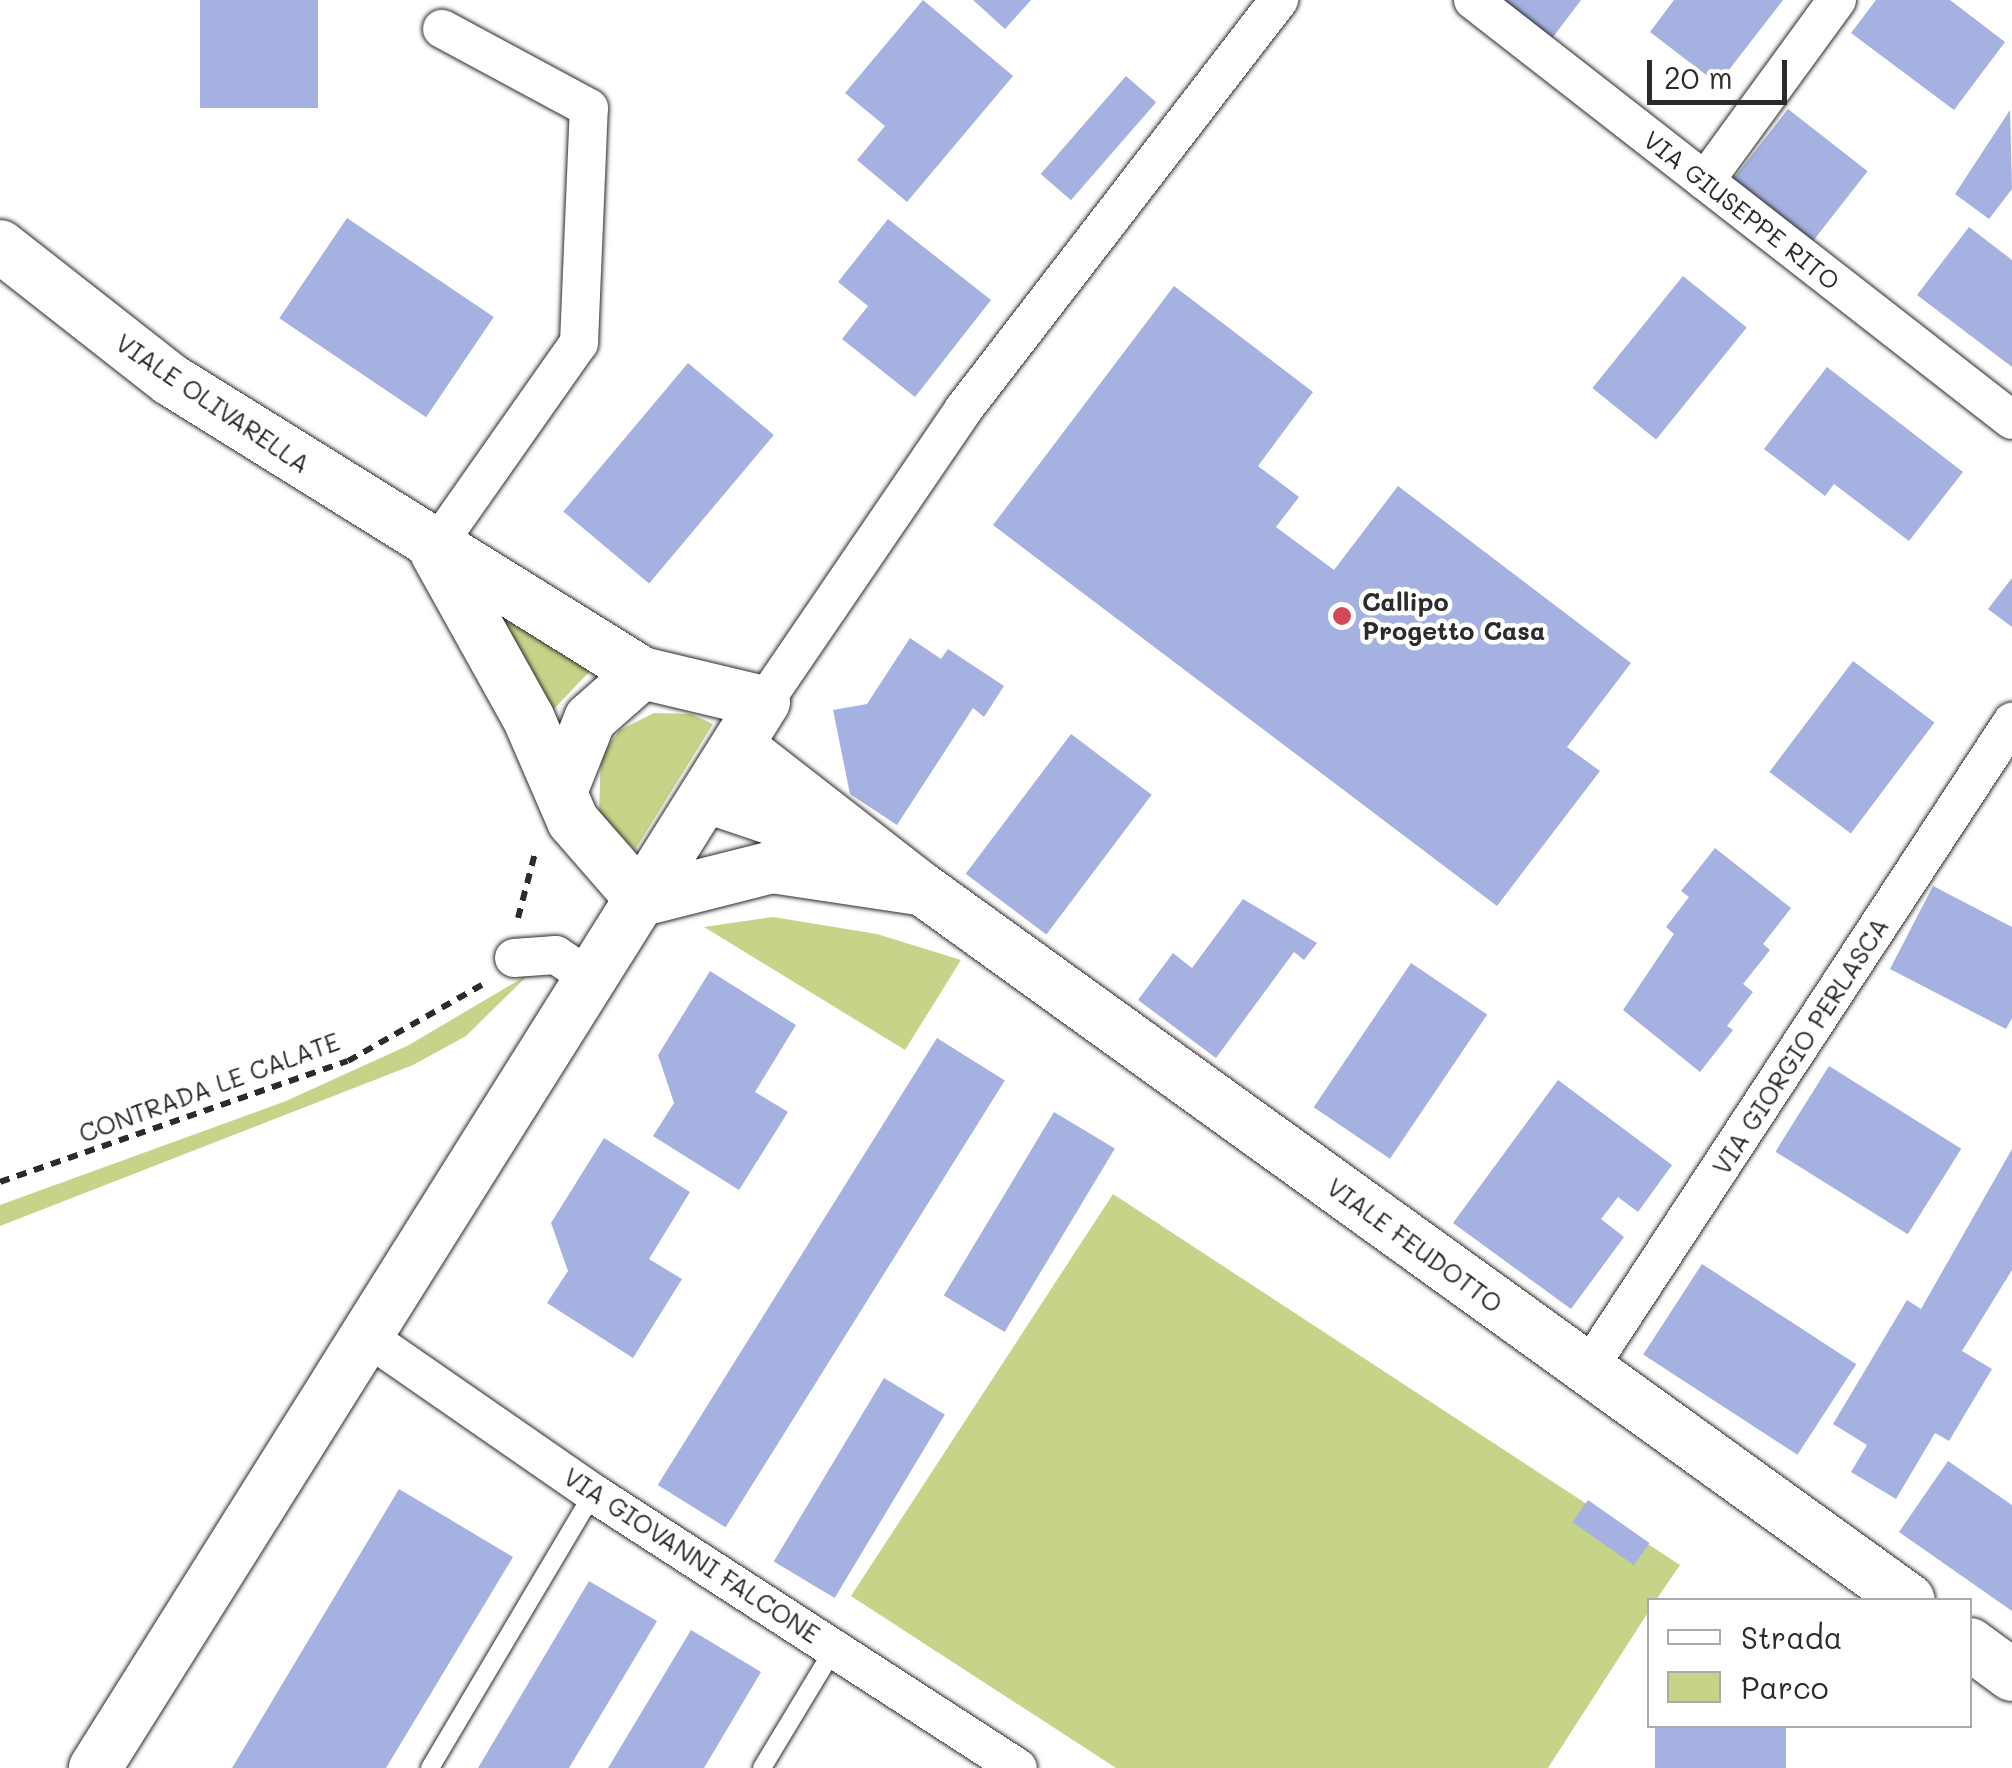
<!DOCTYPE html>
<html>
<head>
<meta charset="utf-8">
<style>
  body { margin:0 }
  #map { position:relative; width:2012px; height:1768px; overflow:hidden; background:#fff; font-family:Mali,sans-serif }
  div>[style] { position:absolute }
  .green>* { inset:0; background:#c5d488 }
  .building>* { inset:0; background:#a5b1e1; transform-origin:0 0 }
  .path>* { height:6px; margin-top:-3px; transform-origin:0; background:repeating-linear-gradient(90deg,#2b2b2b 0 10px,transparent 0 18px) }
  .roads { filter:drop-shadow(0 0 2px #2b2b2b) drop-shadow(0 0 2px #2b2b2b) }
  .lane>* { height:18px; margin:-9px; padding:0 9px; transform-origin:9px; border-radius:9px; background:#fff }
  .street>* { height:38px; margin:-19px; padding:0 19px; transform-origin:19px; border-radius:19px; background:#fff }
  .secondary>* { height:52px; margin:-26px; padding:0 26px; transform-origin:26px; border-radius:26px; background:#fff }
  .dots>* { width:28px; height:28px; translate:-50% -50%; box-sizing:border-box; border:5px solid #fff; border-radius:50% }
  span { translate:-50% -50%; white-space:nowrap; text-align:center; line-height:1.15; -webkit-text-stroke:9px #fff; paint-order:stroke }
  .street-label { font-size:25px; color:#2b2b2b }
  .poi-label { font-size:25px; color:#2b2b2b; font-weight:700 }
  .left { translate:0 -50%; text-align:left }
  .legend { position:absolute; left:1647px; top:1598px; width:325px; height:130px; box-sizing:border-box; background:#fff; border:2px solid #aaa; margin:0; padding:12px 18px; list-style:none; font-size:30px; color:#2b2b2b }
  .legend li { display:flex; align-items:center; gap:20px; height:50px }
  .legend b { width:50px; border:2px solid #aaa }
  .scale { position:absolute; left:1647px; top:60px; width:140px; height:45px; box-sizing:border-box; border:5px solid #2b2b2b; border-top:0; padding-left:12px; font-size:30px; line-height:35px; white-space:nowrap; color:#2b2b2b; -webkit-text-stroke:8px #fff; paint-order:stroke }
</style>
</head>
<body>
<div id="map">
  <div class="green">
    <div style="clip-path:polygon(474px 595px,592px 669px,549px 714px)"></div>
    <div style="clip-path:polygon(654px 713px,691px 714px,713px 724px,635px 850px,599px 813px,601px 755px,620px 730px)"></div>
    <div style="clip-path:polygon(773px 917px,877px 934px,961px 960px,905px 1050px,704px 927px)"></div>
    <div style="clip-path:polygon(529px 974px,466px 1036px,413px 1065px,0 1226px,0 1205px,286px 1101px,409px 1045px)"></div>
    <div style="clip-path:polygon(1113px 1194px,1680px 1565px,1656px 1600px,1650px 1600px,1649px 1611px,1548px 1768px,1116px 1768px,851px 1596px)"></div>
  </div>
  <div class="building">
    <div style="left:200px;top:0;width:118px;height:108px"></div>
    <div style="clip-path:polygon(923px 0,1013px 76px,907px 202px,857px 160px,885px 126px,845px 93px)"></div>
    <div style="clip-path:polygon(973px 0,1031px 0,1005px 29px)"></div>
    <div style="clip-path:polygon(1502px 0,1581px 0,1547px 45px)"></div>
    <div style="clip-path:polygon(1674px 0,1783px 0,1718px 84px,1650px 32px)"></div>
    <div style="clip-path:polygon(1876px 0,1950px 0,2005px 42px,1954px 110px,1851px 33px)"></div>
    <div style="left:1126px;top:76px;width:40px;height:130px;rotate:41deg"></div>
    <div style="left:1788px;top:109px;width:101px;height:90px;rotate:38deg"></div>
    <div style="clip-path:polygon(2010px 110px,2012px 189px,1989px 219px,1955px 194px)"></div>
    <div style="left:347px;top:218px;width:177px;height:121px;rotate:34deg"></div>
    <div style="clip-path:polygon(888px 219px,991px 300px,915px 397px,842px 339px,868px 306px,838px 282px)"></div>
    <div style="clip-path:polygon(1969px 227px,2012px 260px,2012px 367px,1917px 295px)"></div>
    <div style="left:1683px;top:276px;width:82px;height:144px;rotate:39deg"></div>
    <div style="clip-path:polygon(1174px 286px,1313px 392px,1258px 466px,1299px 497px,1276px 527px,1334px 570px,1398px 486px,1631px 663px,1567px 747px,1600px 771px,1497px 906px,993px 525px)"></div>
    <div style="left:688px;top:363px;width:112px;height:194px;rotate:40deg"></div>
    <div style="clip-path:polygon(1827px 367px,1963px 472px,1909px 541px,1834px 484px,1825px 496px,1764px 449px)"></div>
    <div style="clip-path:polygon(2012px 578px,2012px 627px,1988px 609px)"></div>
    <div style="clip-path:polygon(910px 638px,941px 659px,948px 649px,1004px 686px,984px 717px,973px 708px,897px 825px,850px 794px,833px 710px,867px 704px)"></div>
    <div style="left:1853px;top:661px;width:102px;height:139px;rotate:37deg"></div>
    <div style="left:1071px;top:734px;width:101px;height:175px;rotate:37deg"></div>
    <div style="clip-path:polygon(1715px 848px,1791px 908px,1763px 944px,1770px 950px,1743px 984px,1753px 992px,1727px 1026px,1733px 1030px,1700px 1072px,1623px 1010px,1674px 934px,1666px 927px,1689px 897px,1681px 891px)"></div>
    <div style="clip-path:polygon(1933px 886px,2012px 927px,2012px 1018px,2006px 1029px,1890px 969px)"></div>
    <div style="clip-path:polygon(1243px 899px,1317px 943px,1304px 960px,1294px 952px,1216px 1058px,1138px 1000px,1173px 953px,1192px 968px)"></div>
    <div style="left:1411px;top:963px;width:92px;height:174px;rotate:34deg"></div>
    <div style="clip-path:polygon(710px 971px,796px 1025px,755px 1092px,788px 1112px,739px 1190px,653px 1136px,674px 1103px,658px 1055px)"></div>
    <div style="left:937px;top:1038px;width:80px;height:527px;rotate:32deg"></div>
    <div style="left:1829px;top:1066px;width:156px;height:101px;rotate:32deg"></div>
    <div style="clip-path:polygon(1558px 1080px,1672px 1165px,1638px 1212px,1618px 1197px,1601px 1219px,1624px 1237px,1571px 1309px,1453px 1223px)"></div>
    <div style="left:1054px;top:1112px;width:71px;height:214px;rotate:31deg"></div>
    <div style="clip-path:polygon(604px 1138px,690px 1192px,649px 1259px,682px 1279px,633px 1358px,547px 1303px,568px 1271px,551px 1223px)"></div>
    <div style="clip-path:polygon(2012px 1149px,2012px 1270px,1962px 1351px,1992px 1369px,1949px 1441px,1935px 1433px,1896px 1499px,1851px 1472px,1867px 1445px,1833px 1424px,1907px 1300px,1921px 1309px)"></div>
    <div style="left:1702px;top:1264px;width:184px;height:108px;rotate:33deg"></div>
    <div style="left:884px;top:1378px;width:71px;height:214px;rotate:31deg"></div>
    <div style="clip-path:polygon(1948px 1461px,2012px 1505px,2012px 1611px,1899px 1532px)"></div>
    <div style="clip-path:polygon(399px 1489px,513px 1557px,386px 1768px,232px 1768px)"></div>
    <div style="left:1588px;top:1500px;width:75px;height:27px;rotate:35deg"></div>
    <div style="clip-path:polygon(589px 1581px,657px 1621px,569px 1768px,478px 1768px)"></div>
    <div style="clip-path:polygon(691px 1630px,761px 1672px,704px 1768px,608px 1768px)"></div>
    <div style="left:1655px;top:1726px;width:131px;height:42px"></div>
  </div>
  <div class="path">
    <div style="left:518px;top:918px;width:67px;rotate:-75.3deg"></div>
    <div style="left:0;top:1182px;width:368px;rotate:-19.2deg"></div>
    <div style="left:348px;top:1061px;width:154px;rotate:-29.6deg"></div>
  </div>
  <div class="roads">
    <div class="lane">
      <div style="left:430px;top:1768px;width:320px;rotate:-59.3deg"></div>
      <div style="left:762px;top:1768px;width:141px;rotate:-58.9deg"></div>
    </div>
    <div class="street">
      <div style="left:1473px;top:0;width:683px;rotate:37.93deg"></div>
      <div style="left:1705px;top:181px;width:224px;rotate:-53.9deg"></div>
      <div style="left:434px;top:549px;width:252px;rotate:-54.9deg"></div>
      <div style="left:579px;top:343px;width:235px;rotate:-87.6deg"></div>
      <div style="left:589px;top:108px;width:167px;rotate:-151.7deg"></div>
      <div style="left:764px;top:702px;width:353px;rotate:-55.7deg"></div>
      <div style="left:963px;top:410px;width:518px;rotate:-52.38deg"></div>
      <div style="left:514px;top:958px;width:42px;rotate:-4.1deg"></div>
      <div style="left:556px;top:955px;width:45px;rotate:34deg"></div>
      <div style="left:369px;top:1338px;width:272px;rotate:34.7deg"></div>
      <div style="left:593px;top:1493px;width:506px;rotate:32.91deg"></div>
      <div style="left:1588px;top:1369px;width:774px;rotate:-56.76deg"></div>
    </div>
    <div class="secondary">
      <div style="left:0;top:246px;width:217px;rotate:38.1deg"></div>
      <div style="left:171px;top:380px;width:555px;rotate:31.88deg"></div>
      <div style="left:642px;top:673px;width:125px;rotate:13.4deg"></div>
      <div style="left:764px;top:702px;width:1259px;rotate:122.11deg"></div>
      <div style="left:436px;top:552px;width:189px;rotate:60.9deg"></div>
      <div style="left:528px;top:717px;width:113px;rotate:66.6deg"></div>
      <div style="left:573px;top:821px;width:105px;rotate:48.9deg"></div>
      <div style="left:642px;top:900px;width:134px;rotate:-14.2deg"></div>
      <div style="left:772px;top:867px;width:150px;rotate:8.5deg"></div>
      <div style="left:738px;top:746px;width:233px;rotate:37.9deg"></div>
      <div style="left:922px;top:889px;width:1216px;rotate:35.77deg"></div>
      <div style="left:561px;top:792px;width:79px;rotate:-68.3deg"></div>
      <div style="left:590px;top:719px;width:69px;rotate:-41.5deg"></div>
      <div style="left:707px;top:797px;width:141px;rotate:18.6deg"></div>
      <div style="left:1970px;top:1644px;width:52px;rotate:36.4deg"></div>
    </div>
  </div>
  <div class="dots">
    <div style="left:1342px;top:616px;background:#d1495b"></div>
  </div>
  <div class="street-label">
    <span style="left:1742px;top:210px;rotate:38deg">VIA GIUSEPPE RITO</span>
    <span style="left:213px;top:403px;rotate:34deg">VIALE OLIVARELLA</span>
    <span style="left:1800px;top:1046px;rotate:-57deg">VIA GIORGIO PERLASCA</span>
    <span style="left:209px;top:1087px;rotate:-20deg">CONTRADA LE CALATE</span>
    <span style="left:1415px;top:1245px;rotate:36deg">VIALE FEUDOTTO</span>
    <span style="left:692px;top:1555px;rotate:33deg">VIA GIOVANNI FALCONE</span>
  </div>
  <div class="poi-label">
    <span class="left" style="left:1362px;top:616px">Callipo<br>Progetto Casa</span>
  </div>
  <ul class="legend">
  <li><b style="height:12px;background:#fff"></b>Strada</li>
  <li><b style="height:28px;background:#c5d488"></b>Parco</li>
  </ul>
  <div class="scale">20 m</div>
</div>
</body>
</html>
